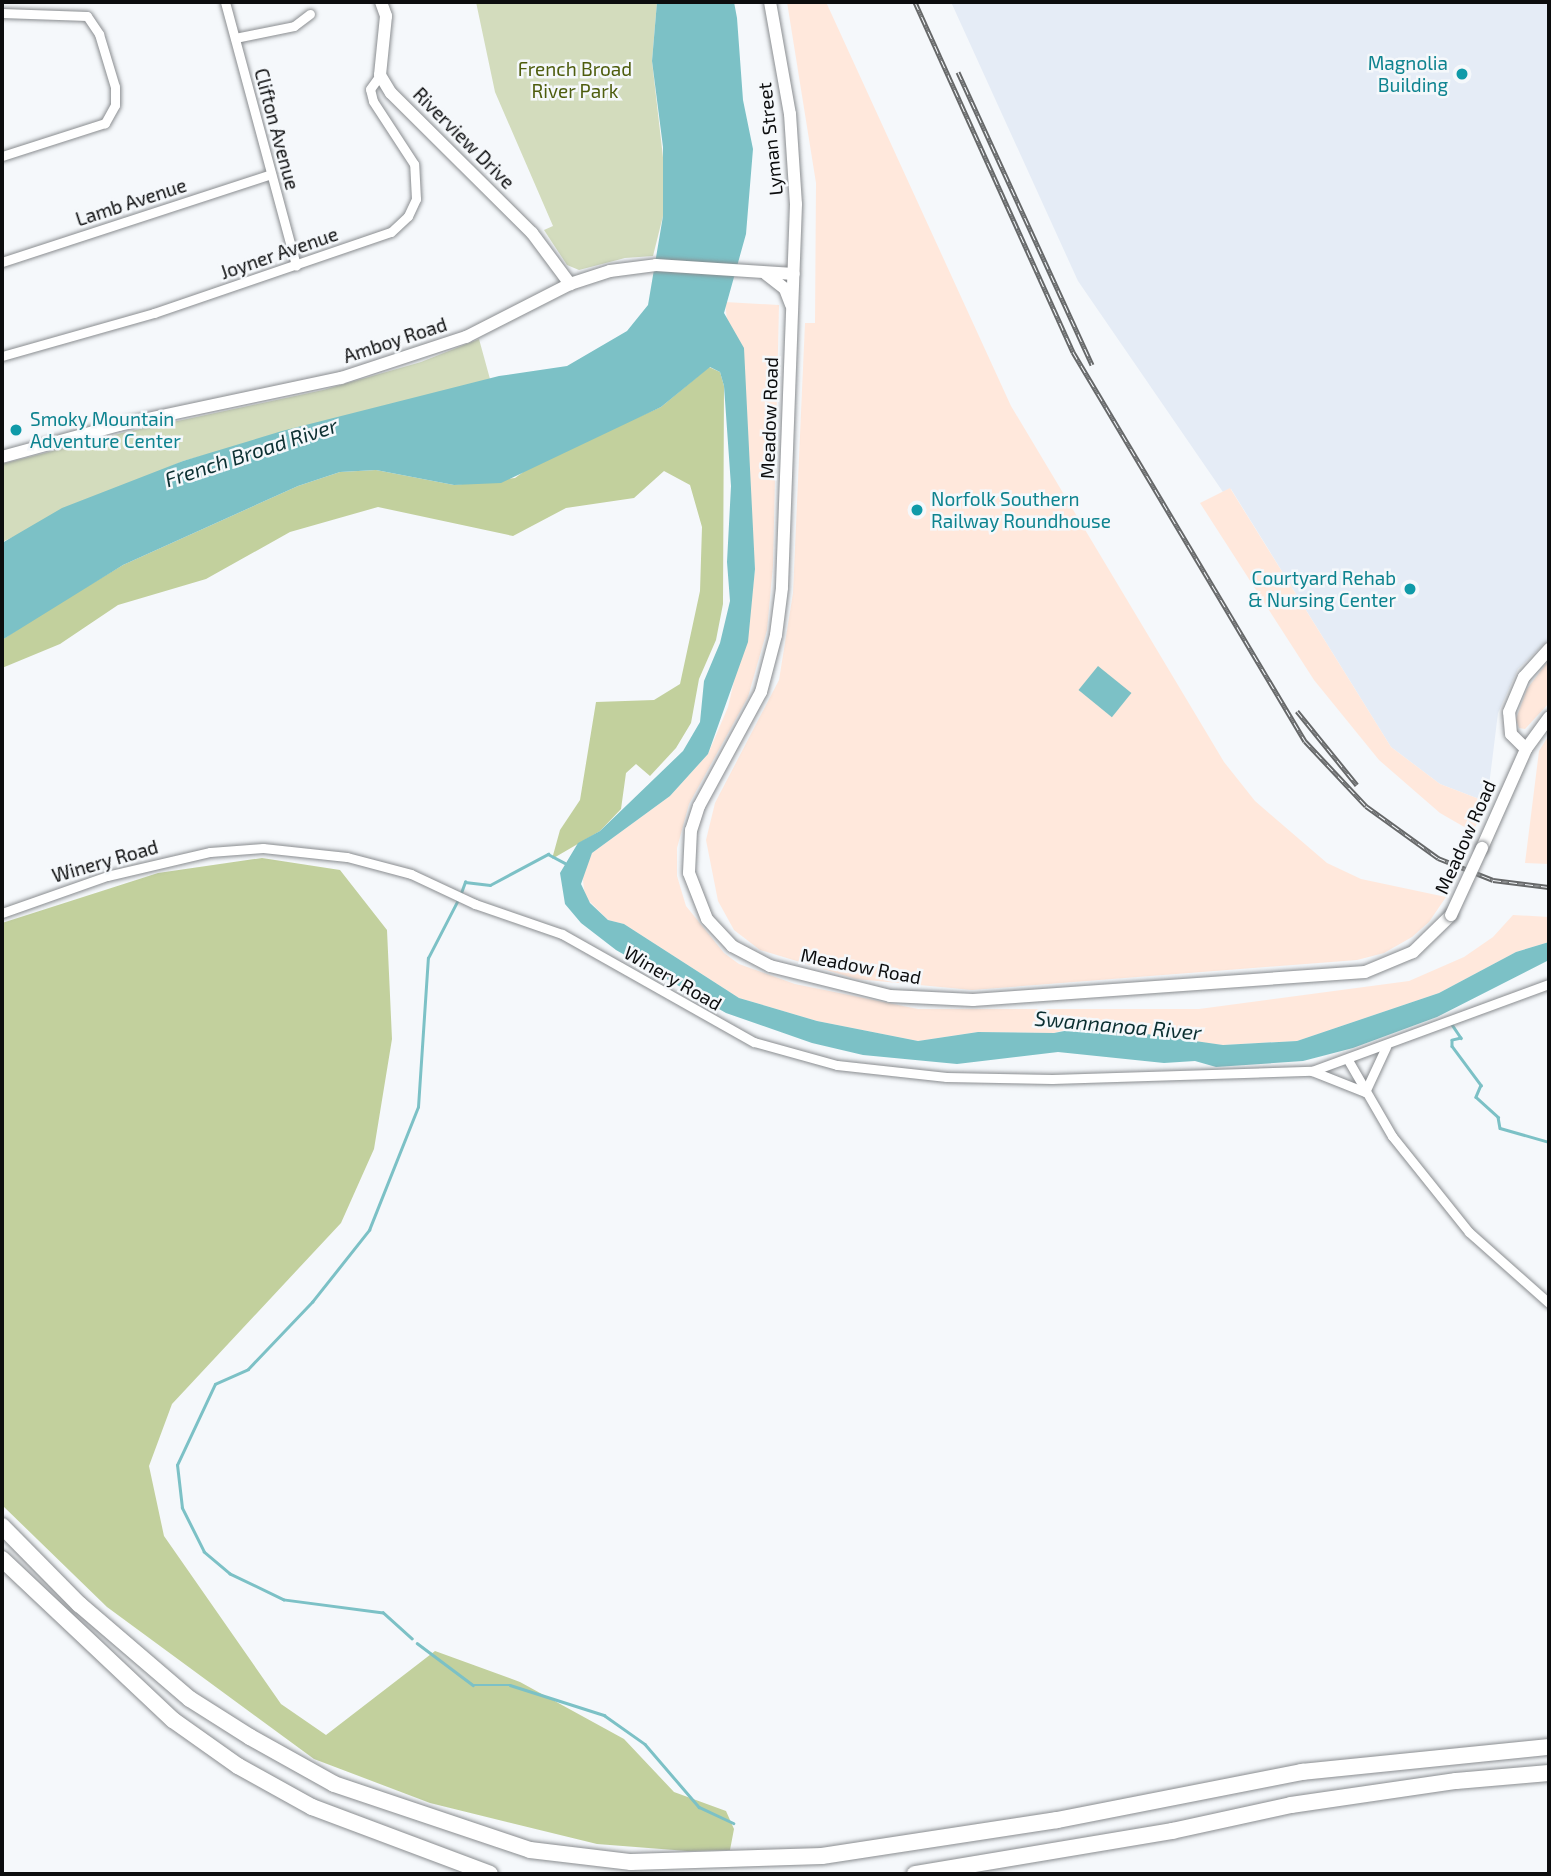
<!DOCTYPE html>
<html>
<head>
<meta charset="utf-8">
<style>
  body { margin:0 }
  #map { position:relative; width:1551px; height:1876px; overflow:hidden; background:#f5f8fb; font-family:"Exo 2",sans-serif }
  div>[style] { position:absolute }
  .built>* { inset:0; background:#e5ecf6 }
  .industrial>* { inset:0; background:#ffe8dc }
  .green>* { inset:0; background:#d3dcbd }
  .forest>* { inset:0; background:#c2d09d }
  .water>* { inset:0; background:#7cc1c6; transform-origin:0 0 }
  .stream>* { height:2.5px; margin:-1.25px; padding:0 1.25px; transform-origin:1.25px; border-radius:1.25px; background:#7cc1c6 }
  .roads { filter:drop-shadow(0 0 2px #8a8d90) drop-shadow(0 0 2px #8a8d90) }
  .street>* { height:9px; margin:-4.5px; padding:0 4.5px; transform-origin:4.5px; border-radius:4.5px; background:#fff }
  .secondary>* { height:12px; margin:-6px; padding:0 6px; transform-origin:6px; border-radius:6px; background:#fff }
  .highway>* { height:16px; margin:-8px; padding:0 8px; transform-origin:8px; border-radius:8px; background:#fff }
  .rail>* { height:5px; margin-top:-2.5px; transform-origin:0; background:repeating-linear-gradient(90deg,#f5f8fb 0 8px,#666869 0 16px); box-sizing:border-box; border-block:2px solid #666869 }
  .bridges { filter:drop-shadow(0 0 2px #8a8d90) drop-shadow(0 0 2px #8a8d90) }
  .secondary-bridge>* { height:12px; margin:-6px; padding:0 6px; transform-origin:6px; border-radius:6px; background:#fff }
  .dots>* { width:19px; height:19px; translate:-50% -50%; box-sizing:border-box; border:4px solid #f5f8fb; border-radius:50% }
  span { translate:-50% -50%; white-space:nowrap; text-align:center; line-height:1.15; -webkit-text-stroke:5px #f5f8fb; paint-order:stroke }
  .culture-label { font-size:19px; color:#0d838f }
  .right { translate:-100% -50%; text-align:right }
  .left { translate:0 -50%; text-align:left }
  .park-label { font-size:19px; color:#4e5d0e }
  .street-label { font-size:19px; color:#0c0d0e }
  .water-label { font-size:21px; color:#0b2f31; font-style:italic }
  .frame { position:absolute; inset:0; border:4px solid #0c0d0e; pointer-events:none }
</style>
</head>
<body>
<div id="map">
  <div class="built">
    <div style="clip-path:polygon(951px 2px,1549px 2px,1549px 639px,1518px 669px,1498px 713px,1487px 802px,1440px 784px,1391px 747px,1231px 489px,1223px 492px,1078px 281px)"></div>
  </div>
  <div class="industrial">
    <div style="clip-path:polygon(787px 2px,826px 2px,1011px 406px,1224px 762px,1255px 801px,1327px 863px,1361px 879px,1446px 897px,1429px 922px,1412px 937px,1384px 953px,1357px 960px,972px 990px,856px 979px,760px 950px,734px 930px,718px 901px,706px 840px,715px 803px,779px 680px,793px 593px,805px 323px,815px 323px,816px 183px)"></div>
    <div style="clip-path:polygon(725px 302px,779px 305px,773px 565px,767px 630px,748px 697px,689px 804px,677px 848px,677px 876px,686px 906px,724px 953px,739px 964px,795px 984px,918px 1009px,1199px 1009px,1409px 981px,1464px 957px,1493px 937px,1513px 915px,1549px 917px,1549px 942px,1516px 952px,1439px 993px,1297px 1041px,1223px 1045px,1075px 1027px,1054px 1033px,978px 1032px,918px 1041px,817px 1021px,739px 998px,624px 924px,608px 920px,585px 897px,582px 872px,592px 853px,670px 796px,708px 754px,728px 707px,750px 613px,755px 569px)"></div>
    <div style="clip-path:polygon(1230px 488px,1391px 747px,1440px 784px,1487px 802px,1473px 832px,1440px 813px,1379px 760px,1314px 680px,1200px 503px)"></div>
    <div style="clip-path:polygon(1549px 660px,1549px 703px,1525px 729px,1519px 728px,1516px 719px,1527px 689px)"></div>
    <div style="clip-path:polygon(1549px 735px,1549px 864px,1525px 863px,1539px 751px)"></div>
  </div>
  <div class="green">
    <div style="clip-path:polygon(476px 2px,657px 2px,652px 61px,664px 166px,663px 216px,653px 256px,625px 258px,579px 270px,567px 265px,544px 230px,553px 226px,495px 92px)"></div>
    <div style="clip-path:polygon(479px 339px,490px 379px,183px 461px,2px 542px,2px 464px,126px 432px,323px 390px,421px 362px)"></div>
  </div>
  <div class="forest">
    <div style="clip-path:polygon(709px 367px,720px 372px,724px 386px,723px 604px,716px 640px,699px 679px,691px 723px,676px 748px,650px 776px,636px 764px,626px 773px,621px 809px,600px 831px,552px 859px,560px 830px,580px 800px,596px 702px,654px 700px,680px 684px,700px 591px,702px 527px,690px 485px,664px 471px,634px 498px,566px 508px,513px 536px,378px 507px,290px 532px,206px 579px,118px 605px,60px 644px,2px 668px,2px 640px,36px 617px,123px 565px,298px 486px,340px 472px,376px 470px,454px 485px,515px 478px,537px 462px,661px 407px)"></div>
    <div style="clip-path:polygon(262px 858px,340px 870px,387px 930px,392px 1039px,374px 1149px,341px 1223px,172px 1404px,149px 1466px,164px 1536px,281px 1704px,326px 1735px,435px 1651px,520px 1682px,624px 1739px,674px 1792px,726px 1811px,734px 1829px,730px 1850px,687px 1851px,597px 1844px,430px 1803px,314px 1759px,107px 1607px,2px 1505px,2px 923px,158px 873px)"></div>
  </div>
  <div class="water">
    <div style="clip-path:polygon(657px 2px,734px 2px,737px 18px,743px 100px,753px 149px,746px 234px,724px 313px,744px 348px,755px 569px,748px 642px,708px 754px,670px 796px,592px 853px,581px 884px,590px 903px,608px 920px,624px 924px,739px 998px,817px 1021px,918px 1041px,978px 1032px,1054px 1033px,1090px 1026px,1223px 1045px,1297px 1041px,1439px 993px,1516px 952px,1549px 942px,1549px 960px,1437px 1017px,1353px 1048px,1303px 1061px,1216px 1067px,1195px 1061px,1164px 1063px,1058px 1052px,957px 1064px,863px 1055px,812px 1043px,726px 1013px,616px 950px,581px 923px,565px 904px,560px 873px,578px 843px,600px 831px,683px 751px,700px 722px,704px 681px,720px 643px,730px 601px,727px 562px,731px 486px,724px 386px,720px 372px,710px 367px,661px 407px,501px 483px,454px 485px,376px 470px,340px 472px,298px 486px,123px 565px,2px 640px,2px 543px,62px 508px,183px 461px,282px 431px,499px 376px,567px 366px,627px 331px,648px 305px,663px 216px,663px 147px,652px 61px)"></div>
    <div style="left:1098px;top:666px;width:43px;height:31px;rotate:39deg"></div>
  </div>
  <div class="stream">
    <div style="left:461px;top:893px;width:12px;rotate:-70deg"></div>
    <div style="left:465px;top:882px;width:25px;rotate:7deg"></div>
    <div style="left:490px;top:885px;width:66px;rotate:-28.1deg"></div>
    <div style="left:548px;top:854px;width:19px;rotate:28deg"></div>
    <div style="left:1451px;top:1023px;width:18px;rotate:56deg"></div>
    <div style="left:1461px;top:1038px;width:9px;rotate:167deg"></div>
    <div style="left:1452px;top:1040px;width:6px;rotate:90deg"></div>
    <div style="left:1452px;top:1046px;width:49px;rotate:53.4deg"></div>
    <div style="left:1481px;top:1085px;width:13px;rotate:113deg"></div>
    <div style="left:1476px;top:1097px;width:30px;rotate:42deg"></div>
    <div style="left:1498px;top:1117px;width:11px;rotate:80deg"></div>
    <div style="left:1500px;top:1128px;width:51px;rotate:15.9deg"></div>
    <div style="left:412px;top:1639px;width:39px;rotate:-138deg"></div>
    <div style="left:383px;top:1613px;width:100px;rotate:-172.5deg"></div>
    <div style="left:284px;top:1600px;width:60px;rotate:-154.3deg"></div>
    <div style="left:230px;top:1574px;width:34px;rotate:-140deg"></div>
    <div style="left:204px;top:1552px;width:49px;rotate:-116.6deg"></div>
    <div style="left:182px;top:1508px;width:43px;rotate:-96.6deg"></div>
    <div style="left:177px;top:1465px;width:89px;rotate:-64.9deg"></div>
    <div style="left:215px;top:1384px;width:36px;rotate:-24deg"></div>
    <div style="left:248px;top:1369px;width:93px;rotate:-46.3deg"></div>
    <div style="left:312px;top:1302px;width:92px;rotate:-51.6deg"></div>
    <div style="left:369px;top:1230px;width:132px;rotate:-68.3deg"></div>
    <div style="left:418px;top:1107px;width:149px;rotate:-86.2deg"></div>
    <div style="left:428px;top:958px;width:65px;rotate:-62.7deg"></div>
    <div style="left:417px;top:1643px;width:70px;rotate:36.9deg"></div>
    <div style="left:473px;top:1685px;width:37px"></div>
    <div style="left:510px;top:1685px;width:99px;rotate:17.7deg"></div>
    <div style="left:604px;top:1715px;width:50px;rotate:35.3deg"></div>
    <div style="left:645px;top:1744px;width:83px;rotate:49.4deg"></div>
    <div style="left:699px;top:1807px;width:38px;rotate:25deg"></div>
  </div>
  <div class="roads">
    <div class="street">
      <div style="left:225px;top:2px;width:273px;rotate:74.9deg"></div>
      <div style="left:2px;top:13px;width:85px;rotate:2deg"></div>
      <div style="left:87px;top:16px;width:22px;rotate:56deg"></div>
      <div style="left:99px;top:34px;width:55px;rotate:73.2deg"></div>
      <div style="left:115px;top:87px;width:18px;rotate:90deg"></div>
      <div style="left:115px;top:105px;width:21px;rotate:119deg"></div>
      <div style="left:105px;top:123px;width:108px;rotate:162.2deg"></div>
      <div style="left:235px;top:38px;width:60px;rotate:-11.5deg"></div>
      <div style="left:294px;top:26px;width:20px;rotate:-37deg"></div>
      <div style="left:2px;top:262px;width:283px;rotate:-18.1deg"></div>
      <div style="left:2px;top:356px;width:158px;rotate:-15.8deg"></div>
      <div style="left:154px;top:313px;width:250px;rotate:-18.9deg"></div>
      <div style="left:391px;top:232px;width:23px;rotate:-43deg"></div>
      <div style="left:408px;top:216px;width:19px;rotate:-65deg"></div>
      <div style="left:416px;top:199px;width:35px;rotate:-93deg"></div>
      <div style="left:414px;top:164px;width:75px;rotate:-123.1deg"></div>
      <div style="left:373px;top:101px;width:12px;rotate:-104deg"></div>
      <div style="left:370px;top:89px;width:17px;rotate:-54deg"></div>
      <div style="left:2px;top:913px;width:111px;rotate:-19.4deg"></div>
      <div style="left:107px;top:876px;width:106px;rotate:-13.1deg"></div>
      <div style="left:210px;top:852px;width:53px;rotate:-4.3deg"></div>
      <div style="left:263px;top:848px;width:84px;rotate:6.1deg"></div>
      <div style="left:347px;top:857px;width:66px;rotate:14.9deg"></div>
      <div style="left:411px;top:874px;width:71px;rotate:25.1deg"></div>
      <div style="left:475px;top:904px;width:92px;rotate:19deg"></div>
      <div style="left:562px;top:934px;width:220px;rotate:29.4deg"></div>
      <div style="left:754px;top:1042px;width:86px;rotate:15.5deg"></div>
      <div style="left:837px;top:1065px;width:110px;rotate:6.3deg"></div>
      <div style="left:946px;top:1077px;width:106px;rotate:1.1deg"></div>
      <div style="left:1052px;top:1079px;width:260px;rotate:-1.8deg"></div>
      <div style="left:1312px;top:1071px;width:252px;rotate:-20.2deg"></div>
      <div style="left:1348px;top:1060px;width:88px;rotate:59.9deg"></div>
      <div style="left:1392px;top:1136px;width:123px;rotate:51.3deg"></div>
      <div style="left:1469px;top:1232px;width:107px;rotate:41.6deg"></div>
      <div style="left:1312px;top:1071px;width:57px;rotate:21.6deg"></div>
      <div style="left:1365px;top:1092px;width:50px;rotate:-65deg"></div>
    </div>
    <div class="secondary">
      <div style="left:381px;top:2px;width:15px;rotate:70deg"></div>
      <div style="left:386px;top:16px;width:59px;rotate:95.8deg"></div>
      <div style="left:380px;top:75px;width:21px;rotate:59deg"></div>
      <div style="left:391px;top:93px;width:199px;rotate:44.8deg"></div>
      <div style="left:532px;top:233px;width:64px;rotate:53.3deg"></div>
      <div style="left:770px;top:2px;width:114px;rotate:79.9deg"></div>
      <div style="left:790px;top:114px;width:90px;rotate:86.2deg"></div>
      <div style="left:796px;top:204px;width:384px;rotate:92.1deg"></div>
      <div style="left:782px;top:588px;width:47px;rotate:97.3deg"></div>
      <div style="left:776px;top:635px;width:59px;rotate:104.7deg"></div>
      <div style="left:761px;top:692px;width:130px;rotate:118.5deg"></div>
      <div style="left:699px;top:806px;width:25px;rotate:108deg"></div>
      <div style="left:691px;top:830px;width:43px;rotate:92.7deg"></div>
      <div style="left:689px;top:873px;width:49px;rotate:68.6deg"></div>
      <div style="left:707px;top:919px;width:37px;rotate:47deg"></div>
      <div style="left:732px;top:946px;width:43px;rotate:27.8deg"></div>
      <div style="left:770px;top:966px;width:124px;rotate:14deg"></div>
      <div style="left:890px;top:996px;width:83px;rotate:2.8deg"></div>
      <div style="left:973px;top:1000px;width:393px;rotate:-4.1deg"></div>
      <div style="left:1365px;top:972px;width:52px;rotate:-22.6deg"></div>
      <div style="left:1413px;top:952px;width:53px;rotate:-44.2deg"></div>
      <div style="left:766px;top:274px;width:24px;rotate:38deg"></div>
      <div style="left:785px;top:289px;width:17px;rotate:69deg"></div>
      <div style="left:2px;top:457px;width:121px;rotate:-15.3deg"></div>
      <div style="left:119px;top:425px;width:227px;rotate:-12deg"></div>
      <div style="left:341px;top:378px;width:132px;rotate:-18.2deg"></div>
      <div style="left:466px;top:337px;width:117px;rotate:-27deg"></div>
      <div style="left:570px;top:284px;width:42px;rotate:-18deg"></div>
      <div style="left:610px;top:271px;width:46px;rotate:-7.4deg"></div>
      <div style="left:656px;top:265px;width:138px;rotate:3.7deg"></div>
      <div style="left:1526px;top:749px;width:21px;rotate:-135deg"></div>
      <div style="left:1511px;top:734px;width:22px;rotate:-95deg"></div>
      <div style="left:1509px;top:712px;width:38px;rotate:-67deg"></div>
      <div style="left:1524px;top:677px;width:38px;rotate:-48deg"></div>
      <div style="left:1482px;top:848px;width:108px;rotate:-66deg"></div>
      <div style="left:1526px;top:749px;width:39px;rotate:-54deg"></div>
    </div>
    <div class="highway">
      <div style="left:2px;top:1526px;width:110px;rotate:45.4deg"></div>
      <div style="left:79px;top:1604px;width:146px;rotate:40.6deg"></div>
      <div style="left:190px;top:1699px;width:71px;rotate:32.3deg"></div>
      <div style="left:250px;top:1737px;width:96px;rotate:29.2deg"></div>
      <div style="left:334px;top:1784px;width:207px;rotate:18.6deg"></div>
      <div style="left:530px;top:1850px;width:102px;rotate:6.8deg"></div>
      <div style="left:631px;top:1862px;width:191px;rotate:-1.8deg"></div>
      <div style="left:822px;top:1856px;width:238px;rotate:-8.7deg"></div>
      <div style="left:1057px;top:1820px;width:250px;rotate:-11.1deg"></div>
      <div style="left:1302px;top:1772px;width:248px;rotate:-5.8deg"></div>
      <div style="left:2px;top:1559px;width:235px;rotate:43.3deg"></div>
      <div style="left:173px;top:1720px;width:80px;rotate:35.3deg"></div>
      <div style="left:238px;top:1766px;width:85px;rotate:29deg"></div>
      <div style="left:312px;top:1807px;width:190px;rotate:20.6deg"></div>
      <div style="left:915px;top:1874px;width:261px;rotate:-9.5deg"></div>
      <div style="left:1172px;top:1831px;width:122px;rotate:-12.3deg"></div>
      <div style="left:1291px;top:1805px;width:167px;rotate:-8.3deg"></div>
      <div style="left:1456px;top:1781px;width:93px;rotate:-4.9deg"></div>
    </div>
  </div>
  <div class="rail">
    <div style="left:915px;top:2px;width:384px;rotate:65.7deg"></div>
    <div style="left:1073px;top:352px;width:453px;rotate:59.2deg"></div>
    <div style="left:1305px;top:741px;width:89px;rotate:46.8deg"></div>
    <div style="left:1366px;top:806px;width:89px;rotate:35.8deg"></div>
    <div style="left:1438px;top:858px;width:59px;rotate:21.8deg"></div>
    <div style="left:1493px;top:880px;width:56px;rotate:7.1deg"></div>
    <div style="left:958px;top:72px;width:322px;rotate:65.4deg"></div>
    <div style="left:1297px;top:711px;width:95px;rotate:51deg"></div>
  </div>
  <div class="bridges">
    <div class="secondary-bridge">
      <div style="left:1451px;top:915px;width:74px;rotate:-65.2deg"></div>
    </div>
  </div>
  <div class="dots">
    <div style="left:1462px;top:74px;background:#0f9aa8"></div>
    <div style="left:16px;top:430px;background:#0f9aa8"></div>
    <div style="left:917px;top:510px;background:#0f9aa8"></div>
    <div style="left:1410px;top:589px;background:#0f9aa8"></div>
  </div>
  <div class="culture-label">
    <span class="right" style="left:1448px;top:74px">Magnolia<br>Building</span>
    <span class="left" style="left:30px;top:430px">Smoky Mountain<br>Adventure Center</span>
    <span class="left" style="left:931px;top:510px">Norfolk Southern<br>Railway Roundhouse</span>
    <span class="right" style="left:1396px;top:589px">Courtyard Rehab<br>&amp; Nursing Center</span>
  </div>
  <div class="park-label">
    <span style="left:575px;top:80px">French Broad<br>River Park</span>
  </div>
  <div class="street-label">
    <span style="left:277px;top:129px;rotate:75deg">Clifton Avenue</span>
    <span style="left:464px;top:138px;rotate:45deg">Riverview Drive</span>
    <span style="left:770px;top:139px;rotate:-96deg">Lyman Street</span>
    <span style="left:131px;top:202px;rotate:-18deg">Lamb Avenue</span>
    <span style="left:279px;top:253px;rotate:-19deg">Joyner Avenue</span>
    <span style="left:395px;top:340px;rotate:-18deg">Amboy Road</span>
    <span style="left:769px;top:418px;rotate:-88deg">Meadow Road</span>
    <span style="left:1465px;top:837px;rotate:-66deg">Meadow Road</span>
    <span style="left:105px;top:861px;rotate:-16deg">Winery Road</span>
    <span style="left:861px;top:966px;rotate:11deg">Meadow Road</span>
    <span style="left:673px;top:978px;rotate:30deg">Winery Road</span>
  </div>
  <div class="water-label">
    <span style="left:251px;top:452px;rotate:-18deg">French Broad River</span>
    <span style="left:1118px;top:1025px;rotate:5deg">Swannanoa River</span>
  </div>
  <div class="frame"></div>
</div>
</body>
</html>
